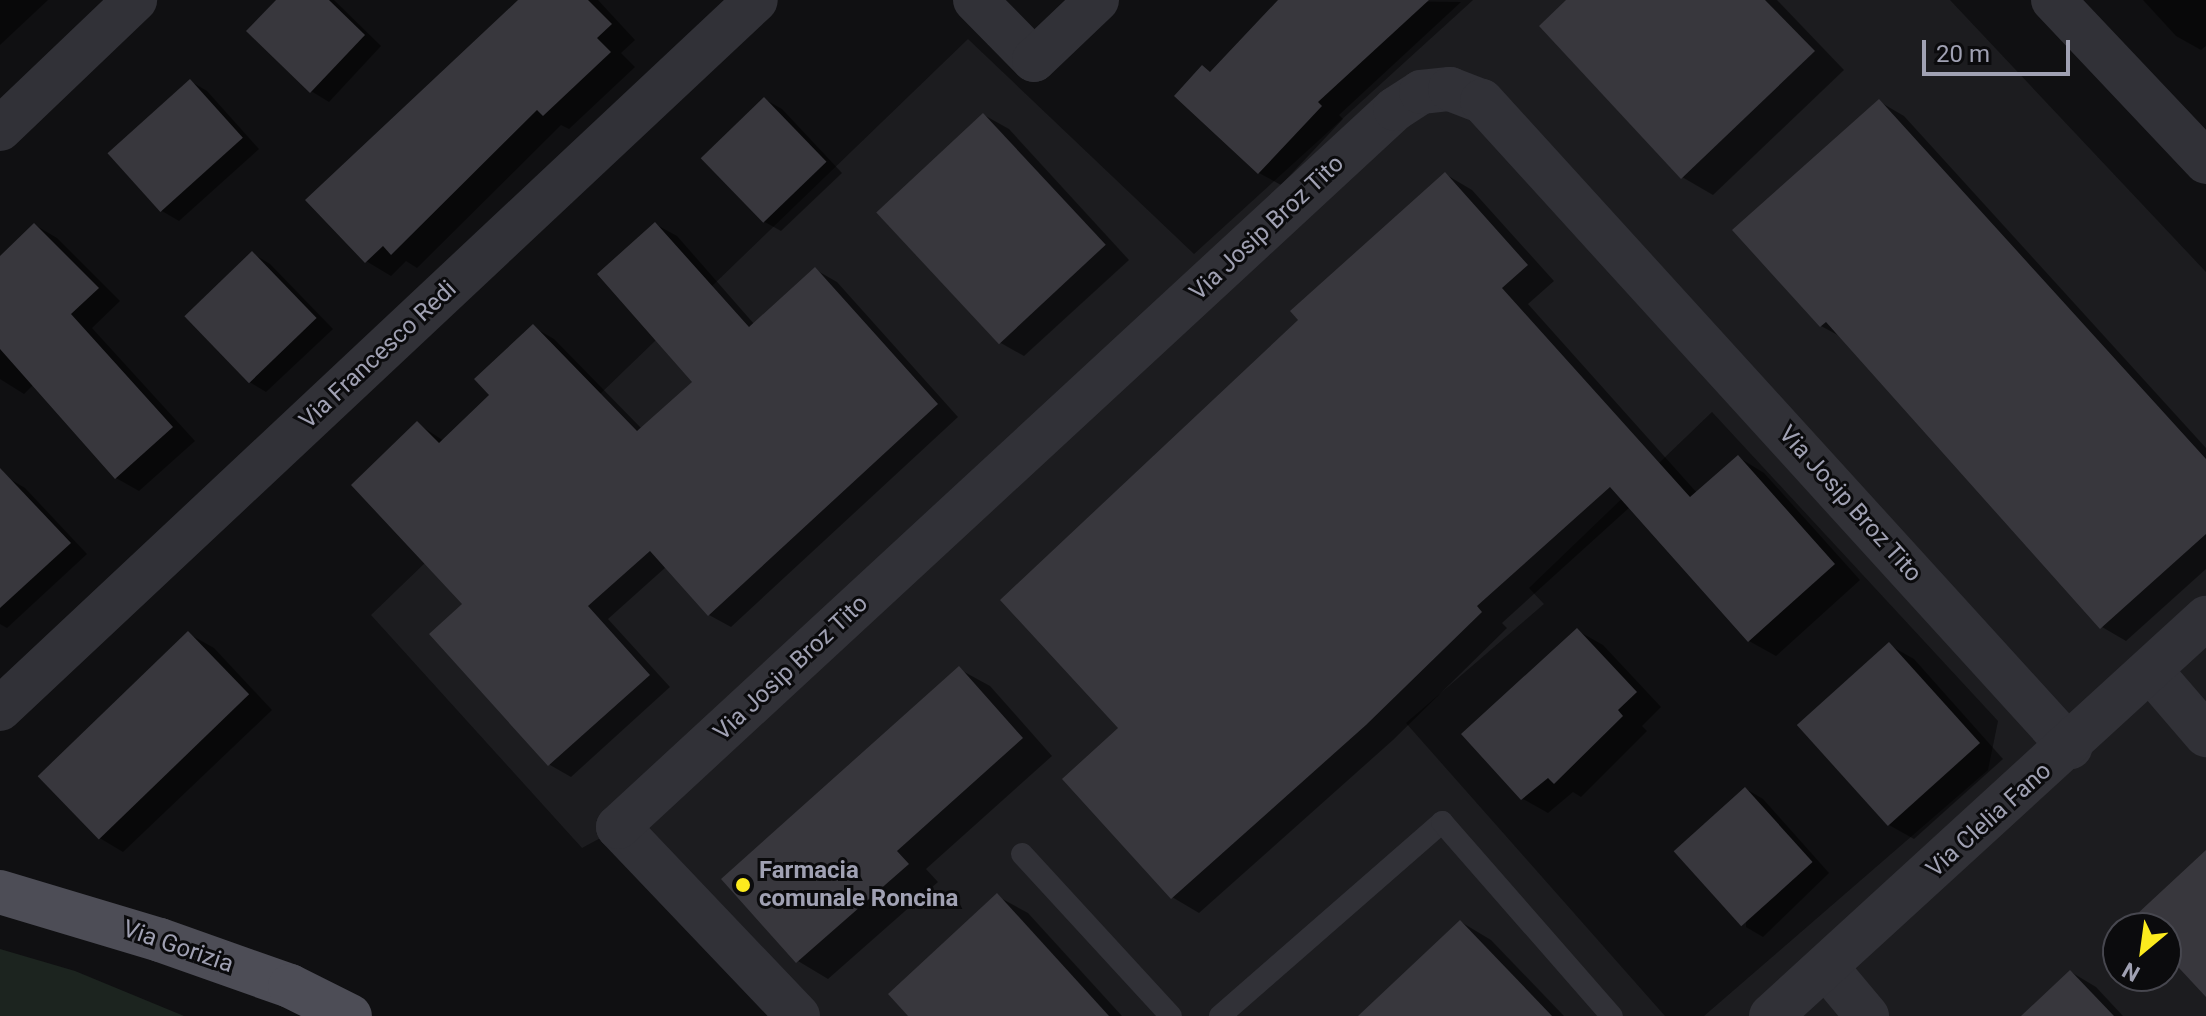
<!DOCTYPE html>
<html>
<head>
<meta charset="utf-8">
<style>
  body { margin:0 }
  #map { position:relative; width:2206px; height:1016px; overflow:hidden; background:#101012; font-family:Roboto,sans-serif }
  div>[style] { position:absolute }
  .built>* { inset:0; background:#1c1c1f }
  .green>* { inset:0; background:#1c241f }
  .shadow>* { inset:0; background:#0007 }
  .building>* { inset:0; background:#38373d; transform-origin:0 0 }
  .service>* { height:22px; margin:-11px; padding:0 11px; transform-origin:11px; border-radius:11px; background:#313137 }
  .minor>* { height:44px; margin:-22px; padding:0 22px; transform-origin:22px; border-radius:22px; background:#313137 }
  .primary>* { height:44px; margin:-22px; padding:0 22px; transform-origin:22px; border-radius:22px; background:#4d4d56 }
  .dots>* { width:22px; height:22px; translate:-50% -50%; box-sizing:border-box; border:4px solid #0b0b0d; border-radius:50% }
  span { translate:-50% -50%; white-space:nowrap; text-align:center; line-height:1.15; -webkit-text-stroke:6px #0b0b0d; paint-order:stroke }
  .street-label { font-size:24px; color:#a0a1b3 }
  .poi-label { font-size:24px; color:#a0a1b3; font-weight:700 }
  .left { translate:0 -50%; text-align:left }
  .north { position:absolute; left:2102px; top:912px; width:80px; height:80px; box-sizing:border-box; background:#0b0b0d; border:2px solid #47474f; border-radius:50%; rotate:209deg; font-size:22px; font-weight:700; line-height:32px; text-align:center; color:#a0a1b3 }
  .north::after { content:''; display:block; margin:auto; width:28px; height:36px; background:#fceb1e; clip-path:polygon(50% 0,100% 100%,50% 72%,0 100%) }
  .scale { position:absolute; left:1922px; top:40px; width:148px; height:36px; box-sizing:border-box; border:4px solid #a0a1b3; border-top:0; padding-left:10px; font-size:24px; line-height:28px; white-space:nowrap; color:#a0a1b3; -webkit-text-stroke:6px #0b0b0d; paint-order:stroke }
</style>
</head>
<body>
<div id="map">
  <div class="built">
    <div style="clip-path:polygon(evenodd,1473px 0,1950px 0,2206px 272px,2206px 1016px,1704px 1016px,1988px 770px,1998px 721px,1712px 412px,1529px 588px,1544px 604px,1406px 723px,1665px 1016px,798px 1016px,619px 828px,582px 848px,371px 615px,968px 39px,1194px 254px,1473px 0,2118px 928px,2166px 928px,2166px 976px,2118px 976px,2118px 928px)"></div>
  </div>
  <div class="green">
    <div style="clip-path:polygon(0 949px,75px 971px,184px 1016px,0 1016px)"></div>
  </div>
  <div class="shadow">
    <div style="clip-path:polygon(0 0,48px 0,0 45px)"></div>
    <div style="clip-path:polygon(279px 0,334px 0,381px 46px,329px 102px,311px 91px)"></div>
    <div style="clip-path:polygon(521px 0,598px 0,635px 40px,621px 53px,635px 67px,569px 129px,561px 125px,417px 268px,406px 261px,391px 276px,366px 261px)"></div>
    <div style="clip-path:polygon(1281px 0,1461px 2px,1339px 115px,1343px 119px,1281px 185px,1259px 173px,1177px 96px,1212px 73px)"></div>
    <div style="clip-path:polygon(1569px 0,1777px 0,1844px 70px,1713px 195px,1682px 177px)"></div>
    <div style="clip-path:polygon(2143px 0,2206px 0,2206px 46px,2201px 50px,2176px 36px)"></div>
    <div style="clip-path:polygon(190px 81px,207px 91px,259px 149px,179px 221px,162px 211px,110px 153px)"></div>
    <div style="clip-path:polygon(764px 99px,782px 109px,842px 173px,781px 231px,763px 221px)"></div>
    <div style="clip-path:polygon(1880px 102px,1904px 116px,2206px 448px,2206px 569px,2126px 641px,2102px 627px,1845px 339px,1821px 326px,1735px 230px)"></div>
    <div style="clip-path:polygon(984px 115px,1009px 129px,1129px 260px,1024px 356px,999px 342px)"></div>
    <div style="clip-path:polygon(1445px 174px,1472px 190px,1554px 281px,1528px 304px,1698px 494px,1738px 457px,1764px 473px,1860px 580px,1776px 656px,1749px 641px,1630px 507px,1502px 623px,1507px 628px,1393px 740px,1199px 913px,1172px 897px,1121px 728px,1301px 320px)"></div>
    <div style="clip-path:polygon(655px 224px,677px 236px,755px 325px,816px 270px,837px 282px,958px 417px,731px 627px,709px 615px,666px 567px,608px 619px,670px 687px,571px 777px,550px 765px,465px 605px,418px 424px,444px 441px,492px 395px,533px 327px,554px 339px,642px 429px,695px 382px)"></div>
    <div style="clip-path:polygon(35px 225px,57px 238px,120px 301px,92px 328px,195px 441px,139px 491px,116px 478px,34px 384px,24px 394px,0 379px,0 259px)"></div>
    <div style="clip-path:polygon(252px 253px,270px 264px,333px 329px,266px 392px,248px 381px)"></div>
    <div style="clip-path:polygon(8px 478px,25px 488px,87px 554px,7px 628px,0 624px,0 486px)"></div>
    <div style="clip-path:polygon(1578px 631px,1603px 645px,1661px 707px,1642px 726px,1647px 731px,1581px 797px,1573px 792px,1548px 813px,1523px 799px)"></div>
    <div style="clip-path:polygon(189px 634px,214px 648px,272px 710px,123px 852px,98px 837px)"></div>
    <div style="clip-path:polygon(1889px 645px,1914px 659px,2003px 759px,1914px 839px,1889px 825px,1800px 725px)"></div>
    <div style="clip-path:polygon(959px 669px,990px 686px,1052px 756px,926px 869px,938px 882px,828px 979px,798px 961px)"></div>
    <div style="clip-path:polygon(1746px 789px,1763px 799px,1829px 873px,1763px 937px,1746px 927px)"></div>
    <div style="clip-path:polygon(997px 896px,1028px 913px,1122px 1016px,911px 1016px)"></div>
    <div style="clip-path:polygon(1461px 922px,1491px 940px,1564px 1016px,1361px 1016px)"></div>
    <div style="clip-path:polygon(2071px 972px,2096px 987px,2123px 1016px,2024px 1016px)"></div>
  </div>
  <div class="building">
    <div style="clip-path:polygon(276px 0,329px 0,365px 35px,310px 93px,246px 31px)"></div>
    <div style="clip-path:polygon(518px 0,588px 0,612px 24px,597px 38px,611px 52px,543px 116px,537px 110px,391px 255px,383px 246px,365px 263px,305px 200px)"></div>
    <div style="clip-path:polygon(1278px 0,1429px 0,1318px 102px,1322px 106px,1258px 174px,1174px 96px,1202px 65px,1210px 72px)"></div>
    <div style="clip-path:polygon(1566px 0,1765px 0,1815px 51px,1681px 179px,1539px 26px)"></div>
    <div style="left:190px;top:79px;width:79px;height:111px;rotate:48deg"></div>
    <div style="left:764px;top:97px;width:90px;height:88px;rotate:46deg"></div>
    <div style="clip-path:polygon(1879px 99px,2206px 459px,2206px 534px,2100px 629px,1826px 322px,1820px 327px,1732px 230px)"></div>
    <div style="left:983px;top:113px;width:180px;height:146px;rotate:47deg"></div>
    <div style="clip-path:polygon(1445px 172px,1528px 265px,1502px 288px,1690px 497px,1738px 455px,1835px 564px,1748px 642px,1610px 487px,1477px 606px,1482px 612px,1366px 725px,1171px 899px,1062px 779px,1118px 728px,1000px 600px,1298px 320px,1290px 311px)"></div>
    <div style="clip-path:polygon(655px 222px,749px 327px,815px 267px,938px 404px,708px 616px,650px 551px,588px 606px,650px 675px,548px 766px,429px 634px,462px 604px,351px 485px,417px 421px,439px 443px,489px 395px,474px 379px,533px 324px,637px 431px,692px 382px,597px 274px)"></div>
    <div style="clip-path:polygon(34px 223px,99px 288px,71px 314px,173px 427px,115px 479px,0 349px,0 256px)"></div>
    <div style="left:252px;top:251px;width:93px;height:94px;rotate:46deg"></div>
    <div style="clip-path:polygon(0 468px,71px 543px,0 608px)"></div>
    <div style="clip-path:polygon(1577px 628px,1637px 692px,1618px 710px,1623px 716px,1554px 784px,1548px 778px,1521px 800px,1461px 734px)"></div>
    <div style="left:188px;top:631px;width:88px;height:209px;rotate:46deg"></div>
    <div style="left:1889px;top:642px;width:136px;height:124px;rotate:48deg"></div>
    <div style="clip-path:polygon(959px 666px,1023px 738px,897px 851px,909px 864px,796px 963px,721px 879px)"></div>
    <div style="left:1745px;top:787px;width:101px;height:96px;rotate:48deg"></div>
    <div style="clip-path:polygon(2206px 850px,2206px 997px,2166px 954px,2166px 928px,2122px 928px)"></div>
    <div style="clip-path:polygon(997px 893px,1109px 1016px,908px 1016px,888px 994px)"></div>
    <div style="clip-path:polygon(1460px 920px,1552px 1016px,1358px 1016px)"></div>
    <div style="clip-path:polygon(2070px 970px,2114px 1016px,2021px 1016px)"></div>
  </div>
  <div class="service">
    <div style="left:1022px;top:854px;width:220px;rotate:47.4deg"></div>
    <div style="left:1220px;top:1016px;width:295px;rotate:-41.1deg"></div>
    <div style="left:1442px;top:822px;width:258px;rotate:48.8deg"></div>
  </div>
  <div class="minor">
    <div style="left:975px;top:0;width:84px;rotate:45.5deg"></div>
    <div style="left:1034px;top:60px;width:87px;rotate:-43.6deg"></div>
    <div style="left:2053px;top:0;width:223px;rotate:46.6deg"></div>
    <div style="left:0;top:129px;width:187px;rotate:-43.7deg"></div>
    <div style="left:2150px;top:670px;width:86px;rotate:49.3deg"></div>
    <div style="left:0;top:709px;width:1036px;rotate:-43.16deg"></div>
    <div style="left:1826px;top:967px;width:64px;rotate:50.1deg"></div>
    <div style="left:798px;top:1016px;width:261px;rotate:-133.6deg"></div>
    <div style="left:618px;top:827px;width:1058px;rotate:-42.74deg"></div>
    <div style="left:1395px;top:109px;width:31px;rotate:-33deg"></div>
    <div style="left:1421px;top:92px;width:29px;rotate:-6deg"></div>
    <div style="left:1450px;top:89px;width:34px;rotate:21deg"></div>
    <div style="left:1482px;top:101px;width:874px;rotate:47.69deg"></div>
    <div style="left:1771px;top:1016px;width:590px;rotate:-42.46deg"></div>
  </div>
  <div class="primary">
    <div style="left:0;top:892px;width:167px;rotate:16.7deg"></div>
    <div style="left:160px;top:940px;width:138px;rotate:19.5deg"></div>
    <div style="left:290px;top:986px;width:67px;rotate:26.6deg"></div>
  </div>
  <div class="dots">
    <div style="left:743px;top:885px;background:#fceb1e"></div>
  </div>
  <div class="street-label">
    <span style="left:1267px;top:228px;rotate:-43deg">Via Josip Broz Tito</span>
    <span style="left:378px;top:355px;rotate:-43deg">Via Francesco Redi</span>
    <span style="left:1850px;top:504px;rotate:48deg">Via Josip Broz Tito</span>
    <span style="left:791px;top:668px;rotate:-43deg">Via Josip Broz Tito</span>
    <span style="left:1989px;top:820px;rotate:-42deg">Via Clelia Fano</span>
    <span style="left:178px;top:947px;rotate:19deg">Via Gorizia</span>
  </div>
  <div class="poi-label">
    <span class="left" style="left:759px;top:885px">Farmacia<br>comunale Roncina</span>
  </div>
  <div class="north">N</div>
  <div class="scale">20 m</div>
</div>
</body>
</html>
